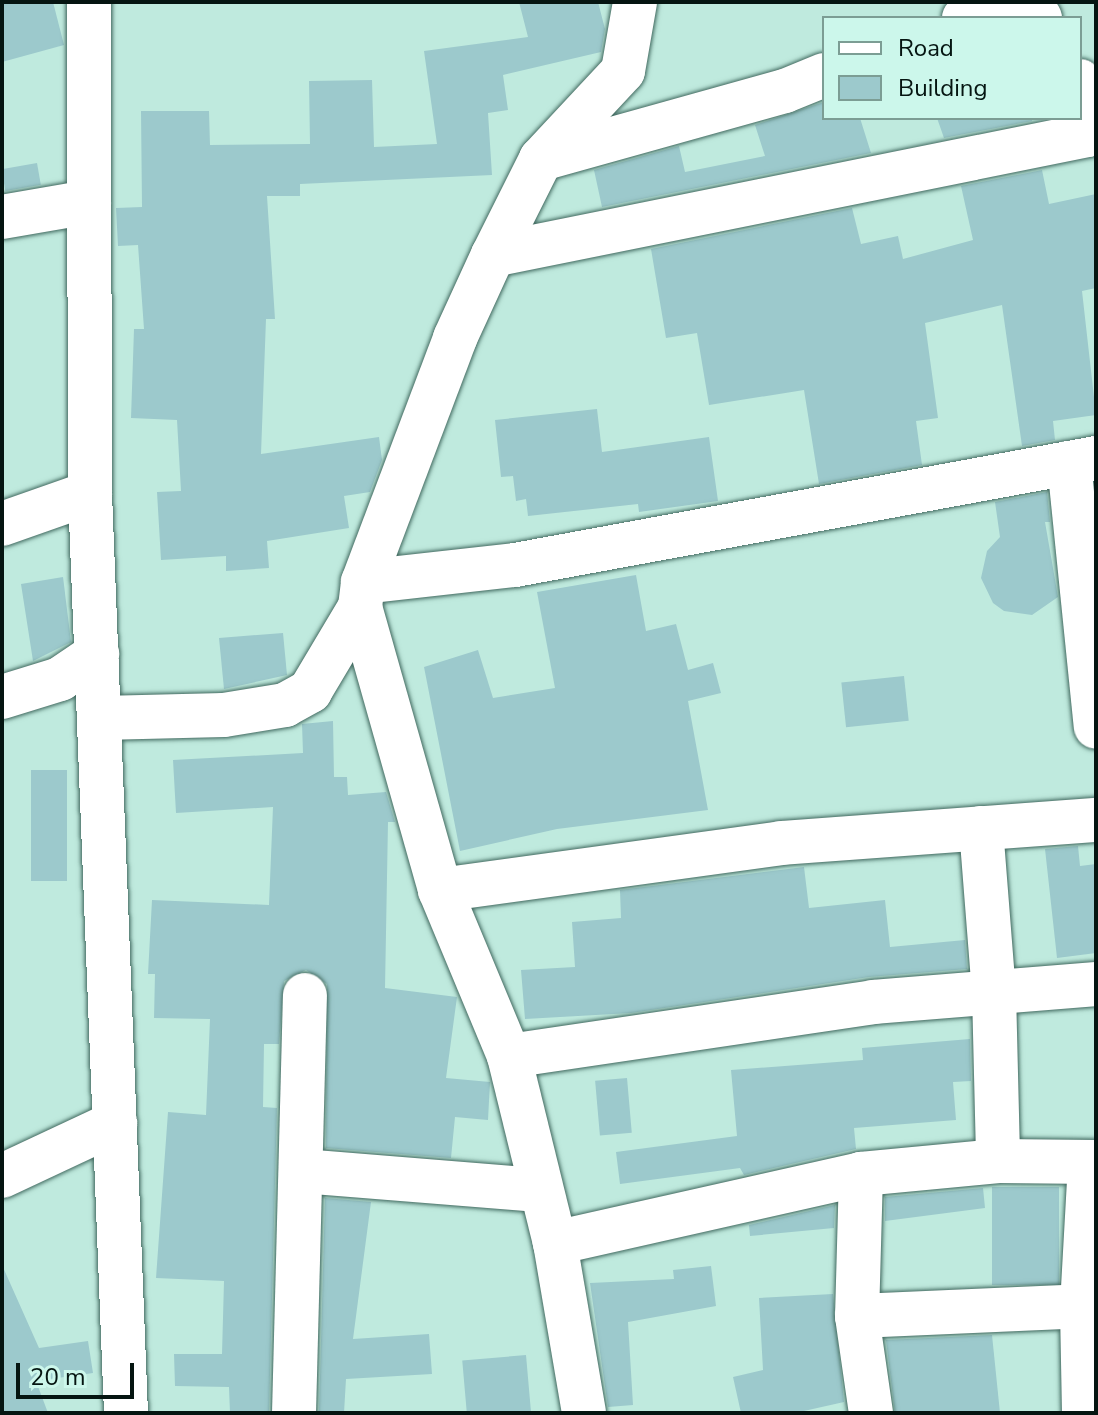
<!DOCTYPE html>
<html>
<head>
<meta charset="utf-8">
<style>
  body { margin:0 }
  #map { position:relative; width:1098px; height:1415px; overflow:hidden; background:#bfeade; font-family:"Nunito Sans",sans-serif }
  div>[style] { position:absolute }
  .building>* { inset:0; background:#9cc9cc; transform-origin:0 0 }
  .roads { filter:drop-shadow(0 0 2px #41695f) drop-shadow(0 0 2px #41695f) }
  .street>* { height:44px; margin:-22px; padding:0 22px; transform-origin:22px; border-radius:22px; background:#fff }
  span { translate:-50% -50%; white-space:nowrap; text-align:center; line-height:1.15; -webkit-text-stroke:7px #ccf7eb; paint-order:stroke }
  .frame { position:absolute; inset:0; border:4px solid #051511; pointer-events:none }
  .legend { position:absolute; left:822px; top:16px; width:260px; height:104px; box-sizing:border-box; background:#ccf7eb; border:2px solid #7c9d94; margin:0; padding:10px 14px; list-style:none; font-size:24px; color:#051511 }
  .legend li { display:flex; align-items:center; gap:16px; height:40px }
  .legend b { width:40px; border:2px solid #7c9d94 }
  .scale { position:absolute; left:16px; top:1363px; width:118px; height:36px; box-sizing:border-box; border:4px solid #051511; border-top:0; padding-left:10px; font-size:24px; line-height:28px; white-space:nowrap; color:#051511; -webkit-text-stroke:6px #ccf7eb; paint-order:stroke }
</style>
</head>
<body>
<div id="map">
  <div class="building">
    <div style="clip-path:polygon(2px 2px,53px 2px,64px 45px,2px 62px)"></div>
    <div style="clip-path:polygon(519px 2px,598px 2px,605px 29px,601px 52px,503px 75px,508px 110px,488px 113px,492px 175px,300px 184px,300px 196px,267px 196px,275px 319px,266px 319px,261px 454px,379px 437px,382px 460px,370px 492px,344px 496px,349px 528px,267px 541px,269px 568px,226px 571px,226px 556px,161px 560px,157px 492px,181px 491px,177px 420px,131px 418px,134px 329px,144px 329px,138px 245px,118px 246px,116px 208px,142px 207px,141px 111px,209px 111px,210px 145px,310px 144px,309px 81px,372px 80px,374px 147px,437px 144px,424px 51px,528px 37px)"></div>
    <div style="clip-path:polygon(824px 102px,824px 118px,860px 118px,871px 153px,602px 207px,594px 170px,679px 146px,685px 172px,765px 156px,755px 125px)"></div>
    <div style="clip-path:polygon(937px 118px,1032px 118px,1032px 121px,944px 138px)"></div>
    <div style="left:37px;top:163px;width:22px;height:36px;rotate:80deg"></div>
    <div style="clip-path:polygon(1042px 170px,1049px 204px,1096px 194px,1096px 288px,1082px 291px,1096px 415px,1053px 421px,1055px 440px,1022px 446px,1002px 305px,925px 323px,938px 418px,916px 421px,922px 465px,819px 484px,804px 390px,709px 405px,697px 333px,666px 338px,651px 249px,852px 208px,861px 244px,898px 236px,903px 259px,973px 240px,961px 186px)"></div>
    <div style="clip-path:polygon(597px 409px,602px 452px,709px 437px,718px 501px,639px 512px,638px 504px,528px 516px,526px 499px,516px 501px,513px 476px,501px 477px,495px 420px)"></div>
    <div style="clip-path:polygon(1047px 492px,1050px 522px,1045px 522px,1058px 597px,1032px 615px,1004px 611px,993px 603px,981px 578px,987px 551px,1000px 537px,995px 502px)"></div>
    <div style="clip-path:polygon(636px 575px,646px 631px,676px 624px,688px 670px,713px 663px,721px 693px,688px 701px,708px 810px,557px 829px,460px 851px,424px 667px,478px 650px,493px 698px,555px 688px,537px 592px)"></div>
    <div style="clip-path:polygon(63px 577px,71px 642px,33px 661px,21px 584px)"></div>
    <div style="clip-path:polygon(283px 633px,287px 675px,224px 689px,219px 638px)"></div>
    <div style="left:904px;top:676px;width:45px;height:63px;rotate:84deg"></div>
    <div style="clip-path:polygon(333px 721px,334px 777px,347px 777px,348px 795px,386px 792px,395px 822px,388px 822px,385px 988px,457px 997px,446px 1078px,490px 1082px,488px 1120px,455px 1117px,451px 1158px,326px 1148px,327px 984px,306px 970px,284px 981px,279px 1044px,264px 1044px,263px 1107px,277px 1108px,269px 1413px,230px 1413px,229px 1387px,175px 1386px,174px 1354px,222px 1354px,224px 1281px,156px 1278px,168px 1112px,206px 1115px,210px 1019px,154px 1018px,155px 974px,148px 974px,152px 900px,269px 905px,273px 807px,176px 813px,173px 760px,303px 753px,302px 724px)"></div>
    <div style="left:31px;top:770px;width:36px;height:111px"></div>
    <div style="clip-path:polygon(1078px 846px,1080px 866px,1096px 864px,1096px 953px,1057px 958px,1045px 849px)"></div>
    <div style="clip-path:polygon(804px 867px,809px 908px,885px 900px,890px 947px,965px 940px,967px 969px,869px 977px,631px 1013px,525px 1019px,521px 970px,575px 967px,572px 922px,621px 918px,620px 890px)"></div>
    <div style="clip-path:polygon(970px 1039px,971px 1081px,953px 1082px,956px 1120px,854px 1128px,856px 1149px,744px 1175px,740px 1168px,620px 1184px,616px 1152px,737px 1136px,731px 1070px,863px 1060px,862px 1048px)"></div>
    <div style="left:627px;top:1078px;width:55px;height:32px;rotate:85deg"></div>
    <div style="left:992px;top:1187px;width:67px;height:98px"></div>
    <div style="clip-path:polygon(983px 1188px,985px 1208px,885px 1221px,885px 1197px)"></div>
    <div style="clip-path:polygon(325px 1198px,371px 1202px,353px 1339px,429px 1334px,432px 1374px,346px 1379px,344px 1413px,319px 1413px)"></div>
    <div style="clip-path:polygon(835px 1205px,834px 1228px,750px 1236px,749px 1225px)"></div>
    <div style="clip-path:polygon(2px 1265px,39px 1348px,88px 1341px,93px 1373px,36px 1381px,48px 1413px,2px 1413px)"></div>
    <div style="clip-path:polygon(711px 1266px,716px 1306px,628px 1322px,633px 1405px,608px 1407px,590px 1283px,674px 1279px,673px 1270px)"></div>
    <div style="clip-path:polygon(833px 1294px,844px 1402px,795px 1413px,741px 1413px,733px 1377px,763px 1370px,759px 1298px)"></div>
    <div style="clip-path:polygon(992px 1335px,1000px 1413px,895px 1413px,886px 1340px)"></div>
    <div style="left:526px;top:1355px;width:58px;height:64px;rotate:85deg"></div>
  </div>
  <div class="roads">
    <div class="street">
      <div style="left:89px;top:2px;width:491px;rotate:89.9deg"></div>
      <div style="left:90px;top:493px;width:921px;rotate:87.76deg"></div>
      <div style="left:1030px;top:2px;width:19px;rotate:58deg"></div>
      <div style="left:964px;top:18px;width:42px;rotate:-22.3deg"></div>
      <div style="left:1080px;top:81px;width:31px;rotate:59deg"></div>
      <div style="left:541px;top:159px;width:253px;rotate:-15.6deg"></div>
      <div style="left:785px;top:91px;width:42px;rotate:-22.3deg"></div>
      <div style="left:2px;top:217px;width:88px;rotate:-9.8deg"></div>
      <div style="left:493px;top:255px;width:607px;rotate:-11.4deg"></div>
      <div style="left:1088px;top:135px;width:11px;rotate:-45deg"></div>
      <div style="left:1069px;top:463px;width:265px;rotate:84.2deg"></div>
      <div style="left:2px;top:524px;width:93px;rotate:-19.4deg"></div>
      <div style="left:363px;top:582px;width:153px;rotate:-6.4deg"></div>
      <div style="left:515px;top:565px;width:591px;rotate:-10.43deg"></div>
      <div style="left:360px;top:607px;width:294px;rotate:74.2deg"></div>
      <div style="left:440px;top:890px;width:180px;rotate:67.4deg"></div>
      <div style="left:509px;top:1056px;width:193px;rotate:76.2deg"></div>
      <div style="left:555px;top:1243px;width:172px;rotate:80.3deg"></div>
      <div style="left:2px;top:697px;width:61px;rotate:-17.2deg"></div>
      <div style="left:60px;top:679px;width:45px;rotate:-34deg"></div>
      <div style="left:101px;top:718px;width:123px;rotate:-1.4deg"></div>
      <div style="left:224px;top:715px;width:62px;rotate:-9.3deg"></div>
      <div style="left:285px;top:705px;width:29px;rotate:-29deg"></div>
      <div style="left:310px;top:691px;width:98px;rotate:-59.2deg"></div>
      <div style="left:360px;top:607px;width:25px;rotate:-83deg"></div>
      <div style="left:363px;top:582px;width:261px;rotate:-69.3deg"></div>
      <div style="left:455px;top:338px;width:91px;rotate:-65.4deg"></div>
      <div style="left:493px;top:255px;width:107px;rotate:-63.4deg"></div>
      <div style="left:541px;top:159px;width:120px;rotate:-47deg"></div>
      <div style="left:623px;top:71px;width:70px;rotate:-80.1deg"></div>
      <div style="left:981px;top:828px;width:165px;rotate:85.5deg"></div>
      <div style="left:994px;top:992px;width:169px;rotate:88.6deg"></div>
      <div style="left:440px;top:890px;width:344px;rotate:-7.8deg"></div>
      <div style="left:781px;top:843px;width:316px;rotate:-4.2deg"></div>
      <div style="left:509px;top:1056px;width:368px;rotate:-8.4deg"></div>
      <div style="left:873px;top:1002px;width:224px;rotate:-4.6deg"></div>
      <div style="left:302px;top:1171px;width:238px;rotate:4.6deg"></div>
      <div style="left:861px;top:1174px;width:142px;rotate:91.6deg"></div>
      <div style="left:857px;top:1316px;width:98px;rotate:81.8deg"></div>
      <div style="left:2px;top:1176px;width:125px;rotate:-25.1deg"></div>
      <div style="left:555px;top:1243px;width:314px;rotate:-12.7deg"></div>
      <div style="left:861px;top:1174px;width:138px;rotate:-5.4deg"></div>
      <div style="left:998px;top:1161px;width:98px;rotate:0.6deg"></div>
      <div style="left:857px;top:1316px;width:225px;rotate:-2.5deg"></div>
      <div style="left:294px;top:1413px;width:418px;rotate:-88.5deg"></div>
      <div style="left:1084px;top:1413px;width:107px;rotate:-91.1deg"></div>
      <div style="left:1082px;top:1306px;width:144px;rotate:-86.8deg"></div>
    </div>
  </div>
  <div class="frame"></div>
  <ul class="legend">
  <li><b style="height:10px;background:#fff"></b>Road</li>
  <li><b style="height:22px;background:#9cc9cc"></b>Building</li>
  </ul>
  <div class="scale">20 m</div>
</div>
</body>
</html>
